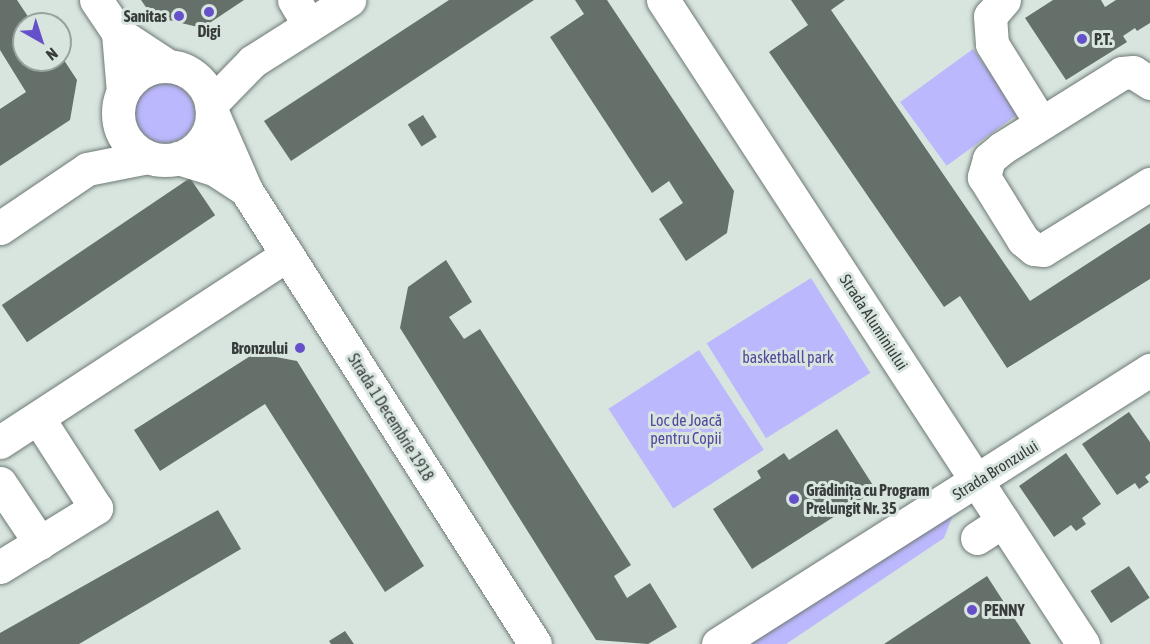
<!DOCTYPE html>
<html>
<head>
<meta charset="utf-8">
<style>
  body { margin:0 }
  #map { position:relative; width:1150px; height:644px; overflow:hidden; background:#d8e5df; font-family:"Asap Condensed",sans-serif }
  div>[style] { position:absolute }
  .green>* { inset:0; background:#bcb8fe; transform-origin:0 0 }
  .round { border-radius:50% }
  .building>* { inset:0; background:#65706b; transform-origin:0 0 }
  .roads { filter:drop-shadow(0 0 2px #6e7974) drop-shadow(0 0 2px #6e7974) }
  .minor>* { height:33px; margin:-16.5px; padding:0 16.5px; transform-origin:16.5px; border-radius:16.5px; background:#fff }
  .major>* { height:33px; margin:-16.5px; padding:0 16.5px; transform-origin:16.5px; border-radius:16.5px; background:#fff }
  .major>.ring { margin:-16.5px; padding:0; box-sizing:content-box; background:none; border:33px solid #fff; border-radius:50% }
  .dots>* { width:16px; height:16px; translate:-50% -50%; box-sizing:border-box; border:3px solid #d8e5df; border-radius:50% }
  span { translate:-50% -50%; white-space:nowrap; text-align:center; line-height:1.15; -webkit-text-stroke:6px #d8e5df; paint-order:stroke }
  .poi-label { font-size:16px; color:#383d3b; font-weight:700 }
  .right { translate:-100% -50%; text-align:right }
  .left { translate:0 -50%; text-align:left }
  .street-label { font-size:16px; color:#383d3b }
  .park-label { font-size:16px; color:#54489d }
  .north { position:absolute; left:12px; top:12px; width:60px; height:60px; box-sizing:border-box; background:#d8e5df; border:2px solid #98a29d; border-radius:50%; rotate:141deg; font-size:16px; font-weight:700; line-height:24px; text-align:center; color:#383d3b }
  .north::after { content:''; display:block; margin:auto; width:21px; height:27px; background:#6550c9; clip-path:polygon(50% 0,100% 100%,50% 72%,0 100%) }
</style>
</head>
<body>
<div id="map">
  <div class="green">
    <div style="left:973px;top:49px;width:79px;height:90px;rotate:54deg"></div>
    <div class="round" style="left:135px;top:83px;width:60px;height:60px"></div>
    <div style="left:811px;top:278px;width:112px;height:123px;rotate:58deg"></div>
    <div style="left:699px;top:350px;width:119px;height:108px;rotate:57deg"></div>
    <div style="clip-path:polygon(954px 512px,944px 538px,786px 644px,751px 644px)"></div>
  </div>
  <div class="building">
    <div style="clip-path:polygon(0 0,17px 0,33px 24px,24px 24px,24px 60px,60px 60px,60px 54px,77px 80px,70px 120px,0 166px,0 109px,26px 92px,0 50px)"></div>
    <div style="clip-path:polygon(141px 0,244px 0,202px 28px,152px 16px)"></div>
    <div style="clip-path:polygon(449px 0,534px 0,291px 161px,264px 121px)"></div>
    <div style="clip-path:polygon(575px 0,607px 0,734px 191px,727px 233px,686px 261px,659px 219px,683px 203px,669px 181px,652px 193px,550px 37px,584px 14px)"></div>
    <div style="clip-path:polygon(791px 0,845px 0,831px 10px,1030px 301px,1150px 223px,1150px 279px,1007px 368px,960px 296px,944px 307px,769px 52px,808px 25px)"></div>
    <div style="clip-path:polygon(1053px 0,1101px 0,1105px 7px,1116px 0,1150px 0,1150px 23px,1137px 31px,1135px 28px,1123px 36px,1127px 42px,1066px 80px,1025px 18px)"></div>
    <div style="left:423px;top:115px;width:26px;height:18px;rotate:58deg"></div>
    <div style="left:190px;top:178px;width:45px;height:227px;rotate:56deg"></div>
    <div style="clip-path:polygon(446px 260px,472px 302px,449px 317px,464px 339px,480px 329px,631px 565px,614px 576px,627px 598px,650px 583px,677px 627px,648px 644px,596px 640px,400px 328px,408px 287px)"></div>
    <div style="clip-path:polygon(255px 353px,297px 361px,424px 566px,385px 592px,265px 404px,160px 471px,134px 430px)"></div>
    <div style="clip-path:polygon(1129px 412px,1150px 442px,1150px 473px,1145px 477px,1149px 482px,1139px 489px,1135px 483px,1117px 495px,1082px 444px)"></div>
    <div style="clip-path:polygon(837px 429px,876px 490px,752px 569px,713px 509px,761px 478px,757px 471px,784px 453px,789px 460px)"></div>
    <div style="clip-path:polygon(1066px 453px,1101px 504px,1082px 518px,1086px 524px,1076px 531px,1071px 525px,1054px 537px,1019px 486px)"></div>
    <div style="clip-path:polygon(218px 510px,241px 549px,79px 644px,0 644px,0 633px)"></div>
    <div style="left:1129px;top:566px;width:38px;height:46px;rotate:57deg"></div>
    <div style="clip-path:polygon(987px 576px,1031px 644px,884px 644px)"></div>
    <div style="clip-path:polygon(345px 631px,354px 644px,331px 644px,329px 641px)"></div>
  </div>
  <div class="roads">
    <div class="minor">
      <div style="left:96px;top:0;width:40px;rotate:56deg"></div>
      <div style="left:118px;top:33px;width:60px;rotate:33.4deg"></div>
      <div style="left:294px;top:0;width:29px;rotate:59deg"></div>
      <div style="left:663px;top:0;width:769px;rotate:56.89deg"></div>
      <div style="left:1004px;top:0;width:21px;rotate:131deg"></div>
      <div style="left:990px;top:16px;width:28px;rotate:86deg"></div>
      <div style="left:992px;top:44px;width:93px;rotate:58.2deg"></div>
      <div style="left:118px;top:33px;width:59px;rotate:85.2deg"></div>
      <div style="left:1150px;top:83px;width:20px;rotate:-147deg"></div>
      <div style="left:1133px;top:72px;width:11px;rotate:175deg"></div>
      <div style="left:1122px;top:73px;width:142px;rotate:148deg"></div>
      <div style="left:1002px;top:148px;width:17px;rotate:140deg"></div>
      <div style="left:989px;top:159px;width:19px;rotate:106deg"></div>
      <div style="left:984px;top:177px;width:74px;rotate:58.2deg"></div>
      <div style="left:1023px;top:240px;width:14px;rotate:39deg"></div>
      <div style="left:1034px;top:249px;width:9px;rotate:6deg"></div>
      <div style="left:1043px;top:250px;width:126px;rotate:-31.7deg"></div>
      <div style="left:212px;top:112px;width:85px;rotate:66.4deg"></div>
      <div style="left:246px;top:190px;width:538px;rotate:57.52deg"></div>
      <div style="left:178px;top:158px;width:38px;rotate:17deg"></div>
      <div style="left:214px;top:169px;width:38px;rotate:33deg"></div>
      <div style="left:0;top:442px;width:343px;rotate:-33.1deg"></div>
      <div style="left:0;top:483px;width:72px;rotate:56.3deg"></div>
      <div style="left:977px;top:538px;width:31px;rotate:-33deg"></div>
      <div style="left:0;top:567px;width:113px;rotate:-31.6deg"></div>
      <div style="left:96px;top:508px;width:107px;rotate:-122.8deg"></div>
      <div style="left:718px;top:644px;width:512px;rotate:-32.39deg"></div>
    </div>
    <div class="major">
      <div class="ring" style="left:118px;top:66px;width:61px;height:61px"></div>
      <div style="left:211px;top:104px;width:60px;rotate:-45.7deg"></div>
      <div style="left:253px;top:61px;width:114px;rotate:-32.4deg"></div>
      <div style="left:0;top:228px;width:105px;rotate:-34.1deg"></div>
      <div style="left:87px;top:169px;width:62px;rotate:-11.1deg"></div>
    </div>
  </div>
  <div class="dots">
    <div style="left:209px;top:12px;background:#6550c9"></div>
    <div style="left:179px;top:16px;background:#6550c9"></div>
    <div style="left:1082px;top:39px;background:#6550c9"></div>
    <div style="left:300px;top:348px;background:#6550c9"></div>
    <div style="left:794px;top:499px;background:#6550c9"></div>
    <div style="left:972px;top:610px;background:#6550c9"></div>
  </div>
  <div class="poi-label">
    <span class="right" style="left:167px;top:16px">Sanitas</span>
    <span style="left:209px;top:31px">Digi</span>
    <span class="left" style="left:1094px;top:39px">P.T.</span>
    <span class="right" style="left:288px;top:348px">Bronzului</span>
    <span class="left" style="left:806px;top:499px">Grădinița cu Program<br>Prelungit Nr. 35</span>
    <span class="left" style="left:984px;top:610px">PENNY</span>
  </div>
  <div class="street-label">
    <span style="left:874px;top:322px;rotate:57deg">Strada Aluminiului</span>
    <span style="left:391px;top:417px;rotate:58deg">Strada 1 Decembrie 1918</span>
    <span style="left:995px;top:470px;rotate:-32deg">Strada Bronzului</span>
  </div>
  <div class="park-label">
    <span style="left:788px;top:357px">basketball park</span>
    <span style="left:686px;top:429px">Loc de Joacă<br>pentru Copii</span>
  </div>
  <div class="north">N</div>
</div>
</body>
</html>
